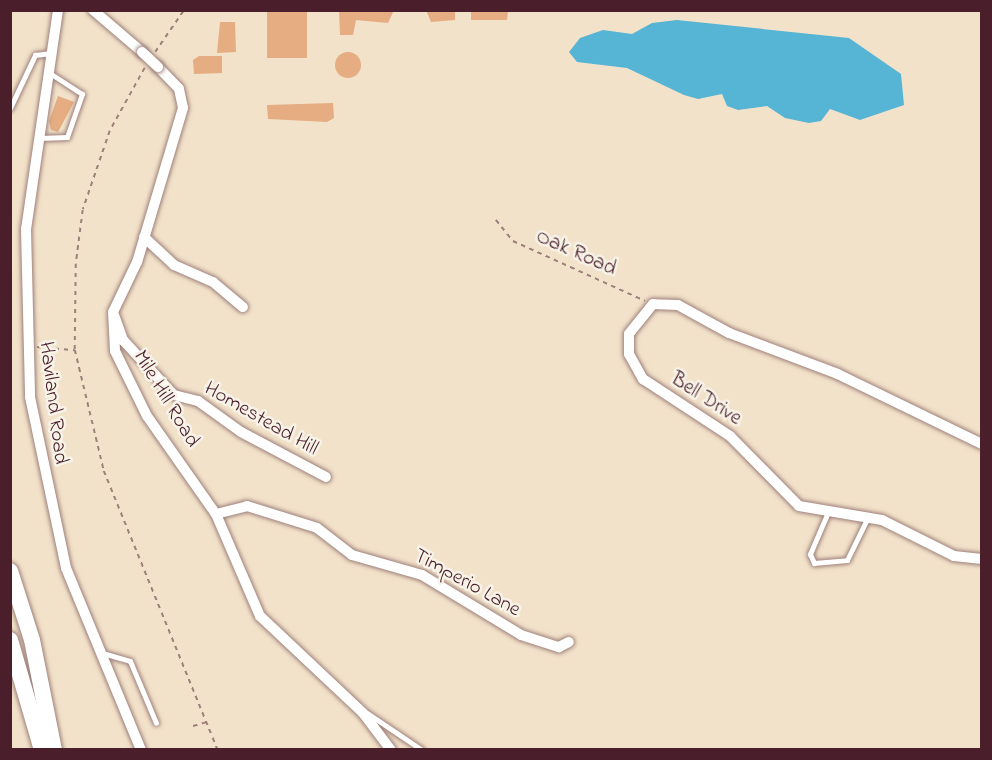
<!DOCTYPE html>
<html>
<head>
<meta charset="utf-8">
<style>
  body { margin:0 }
  #map { position:relative; width:992px; height:760px; overflow:hidden; background:#f3e2ca; font-family:"Indie Flower",sans-serif }
  div>[style] { position:absolute }
  .water>* { inset:0; background:#56b4d4 }
  .building>* { inset:0; background:#e6ac82; transform-origin:0 0 }
  .round { border-radius:50% }
  .path>* { height:1.5px; margin-top:-0.75px; transform-origin:0; background:repeating-linear-gradient(90deg,#9e807a 0 4.5px,transparent 0 9px) }
  .roads { filter:drop-shadow(0 0 2px #9e807a) drop-shadow(0 0 2px #9e807a) }
  .service>* { height:5px; margin:-2.5px; padding:0 2.5px; transform-origin:2.5px; border-radius:2.5px; background:#fff }
  .minor>* { height:10px; margin:-5px; padding:0 5px; transform-origin:5px; border-radius:5px; background:#fff }
  .trunk>* { height:16px; margin:-8px; padding:0 8px; transform-origin:8px; border-radius:8px; background:#fff }
  .bridges { filter:drop-shadow(0 0 2px #9e807a) drop-shadow(0 0 2px #9e807a) }
  .minor-bridge>* { height:10px; margin:-5px; padding:0 5px; transform-origin:5px; border-radius:5px; background:#fff }
  span { translate:-50% -50%; white-space:nowrap; text-align:center; line-height:1.15; -webkit-text-stroke:5px #f7f3e8; paint-order:stroke }
  .street-label { font-size:21px; color:#4a1f2b }
  .frame { position:absolute; inset:0; border:12px solid #4a1f2b; pointer-events:none }
</style>
</head>
<body>
<div id="map">
  <div class="water">
    <div style="clip-path:polygon(677px 20px,849px 38px,901px 74px,904px 105px,860px 120px,830px 109px,821px 121px,809px 123px,785px 118px,767px 106px,738px 110px,727px 106px,722px 94px,698px 99px,684px 95px,627px 68px,577px 62px,569px 52px,580px 38px,603px 30px,632px 34px,652px 23px)"></div>
  </div>
  <div class="building">
    <div style="left:267px;top:10px;width:40px;height:48px"></div>
    <div style="clip-path:polygon(394px 10px,388px 23px,356px 20px,353px 35px,340px 35px,339px 11px)"></div>
    <div style="clip-path:polygon(426px 10px,455px 10px,455px 20px,431px 22px)"></div>
    <div style="clip-path:polygon(471px 10px,508px 12px,507px 20px,471px 20px)"></div>
    <div style="clip-path:polygon(220px 22px,235px 22px,236px 52px,217px 53px)"></div>
    <div class="round" style="left:335px;top:52px;width:26px;height:26px"></div>
    <div style="clip-path:polygon(199px 56px,222px 56px,222px 73px,194px 74px,193px 60px)"></div>
    <div style="clip-path:polygon(58px 96px,74px 102px,58px 132px,51px 130px,49px 121px)"></div>
    <div style="clip-path:polygon(333px 103px,334px 118px,327px 122px,268px 119px,267px 105px)"></div>
  </div>
  <div class="path">
    <div style="left:155px;top:52px;width:51px;rotate:-55.4deg"></div>
    <div style="left:145px;top:68px;width:72px;rotate:119.1deg"></div>
    <div style="left:110px;top:131px;width:83px;rotate:108.9deg"></div>
    <div style="left:83px;top:210px;width:54px;rotate:97.4deg"></div>
    <div style="left:76px;top:264px;width:86px;rotate:90.7deg"></div>
    <div style="left:75px;top:350px;width:124px;rotate:76.5deg"></div>
    <div style="left:104px;top:471px;width:301px;rotate:67.8deg"></div>
    <div style="left:496px;top:220px;width:27px;rotate:51deg"></div>
    <div style="left:513px;top:241px;width:145px;rotate:24.4deg"></div>
    <div style="left:37px;top:347px;width:38px;rotate:5deg"></div>
    <div style="left:193px;top:726px;width:15px;rotate:-16deg"></div>
  </div>
  <div class="roads">
    <div class="service">
      <div style="left:10px;top:108px;width:59px;rotate:-64.7deg"></div>
      <div style="left:35px;top:55px;width:16px;rotate:-7deg"></div>
      <div style="left:39px;top:138px;width:28px;rotate:-2deg"></div>
      <div style="left:67px;top:137px;width:46px;rotate:-70.8deg"></div>
      <div style="left:82px;top:94px;width:40px;rotate:-147.1deg"></div>
      <div style="left:828px;top:512px;width:46px;rotate:113.2deg"></div>
      <div style="left:810px;top:554px;width:10px;rotate:66deg"></div>
      <div style="left:814px;top:563px;width:33px;rotate:-5deg"></div>
      <div style="left:847px;top:560px;width:46px;rotate:-64deg"></div>
      <div style="left:99px;top:652px;width:32px;rotate:16deg"></div>
      <div style="left:130px;top:661px;width:67px;rotate:67.2deg"></div>
      <div style="left:367px;top:713px;width:66px;rotate:33.9deg"></div>
    </div>
    <div class="minor">
      <div style="left:58px;top:10px;width:221px;rotate:98.3deg"></div>
      <div style="left:26px;top:229px;width:168px;rotate:88.6deg"></div>
      <div style="left:30px;top:397px;width:175px;rotate:78.1deg"></div>
      <div style="left:66px;top:568px;width:197px;rotate:67.6deg"></div>
      <div style="left:93px;top:10px;width:65px;rotate:40.6deg"></div>
      <div style="left:158px;top:67px;width:30px;rotate:46deg"></div>
      <div style="left:179px;top:89px;width:19px;rotate:78deg"></div>
      <div style="left:183px;top:108px;width:161px;rotate:106.6deg"></div>
      <div style="left:137px;top:262px;width:55px;rotate:115.6deg"></div>
      <div style="left:113px;top:312px;width:39px;rotate:87deg"></div>
      <div style="left:115px;top:351px;width:72px;rotate:63.8deg"></div>
      <div style="left:147px;top:416px;width:120px;rotate:54.9deg"></div>
      <div style="left:216px;top:514px;width:111px;rotate:66.7deg"></div>
      <div style="left:260px;top:616px;width:141px;rotate:43.3deg"></div>
      <div style="left:363px;top:713px;width:46px;rotate:52.9deg"></div>
      <div style="left:144px;top:237px;width:41px;rotate:43deg"></div>
      <div style="left:174px;top:265px;width:43px;rotate:23.6deg"></div>
      <div style="left:213px;top:282px;width:39px;rotate:40deg"></div>
      <div style="left:114px;top:315px;width:27px;rotate:70deg"></div>
      <div style="left:123px;top:340px;width:75px;rotate:47.2deg"></div>
      <div style="left:174px;top:395px;width:25px;rotate:14deg"></div>
      <div style="left:198px;top:401px;width:53px;rotate:35.8deg"></div>
      <div style="left:241px;top:432px;width:96px;rotate:27.9deg"></div>
      <div style="left:982px;top:444px;width:160px;rotate:-154.1deg"></div>
      <div style="left:838px;top:374px;width:116px;rotate:-159.4deg"></div>
      <div style="left:729px;top:333px;width:58px;rotate:-151.2deg"></div>
      <div style="left:678px;top:305px;width:25px;rotate:-178deg"></div>
      <div style="left:653px;top:304px;width:38px;rotate:129deg"></div>
      <div style="left:629px;top:334px;width:20px;rotate:90deg"></div>
      <div style="left:629px;top:354px;width:29px;rotate:61deg"></div>
      <div style="left:643px;top:379px;width:104px;rotate:33.2deg"></div>
      <div style="left:730px;top:436px;width:98px;rotate:45.4deg"></div>
      <div style="left:799px;top:506px;width:84px;rotate:9.6deg"></div>
      <div style="left:882px;top:520px;width:80px;rotate:26.6deg"></div>
      <div style="left:954px;top:556px;width:28px;rotate:6deg"></div>
      <div style="left:216px;top:514px;width:32px;rotate:-14deg"></div>
      <div style="left:247px;top:506px;width:73px;rotate:17.4deg"></div>
      <div style="left:317px;top:528px;width:44px;rotate:37.6deg"></div>
      <div style="left:352px;top:555px;width:73px;rotate:15.9deg"></div>
      <div style="left:422px;top:575px;width:116px;rotate:31.2deg"></div>
      <div style="left:521px;top:635px;width:40px;rotate:18deg"></div>
      <div style="left:559px;top:647px;width:11px;rotate:-27deg"></div>
    </div>
    <div class="trunk">
      <div style="left:10px;top:571px;width:72px;rotate:72.3deg"></div>
      <div style="left:32px;top:640px;width:112px;rotate:78.7deg"></div>
      <div style="left:10px;top:640px;width:115px;rotate:73.8deg"></div>
    </div>
  </div>
  <div class="bridges">
    <div class="minor-bridge">
      <div style="left:142px;top:52px;width:22px;rotate:43deg"></div>
    </div>
  </div>
  <div class="street-label">
    <span style="left:576px;top:253px;rotate:24deg">Oak Road</span>
    <span style="left:166px;top:399px;rotate:59deg">Mile Hill Road</span>
    <span style="left:706px;top:399px;rotate:33deg">Bell Drive</span>
    <span style="left:53px;top:403px;rotate:83deg">Haviland Road</span>
    <span style="left:261px;top:419px;rotate:30deg">Homestead Hill</span>
    <span style="left:467px;top:583px;rotate:29deg">Timperio Lane</span>
  </div>
  <div class="frame"></div>
</div>
</body>
</html>
